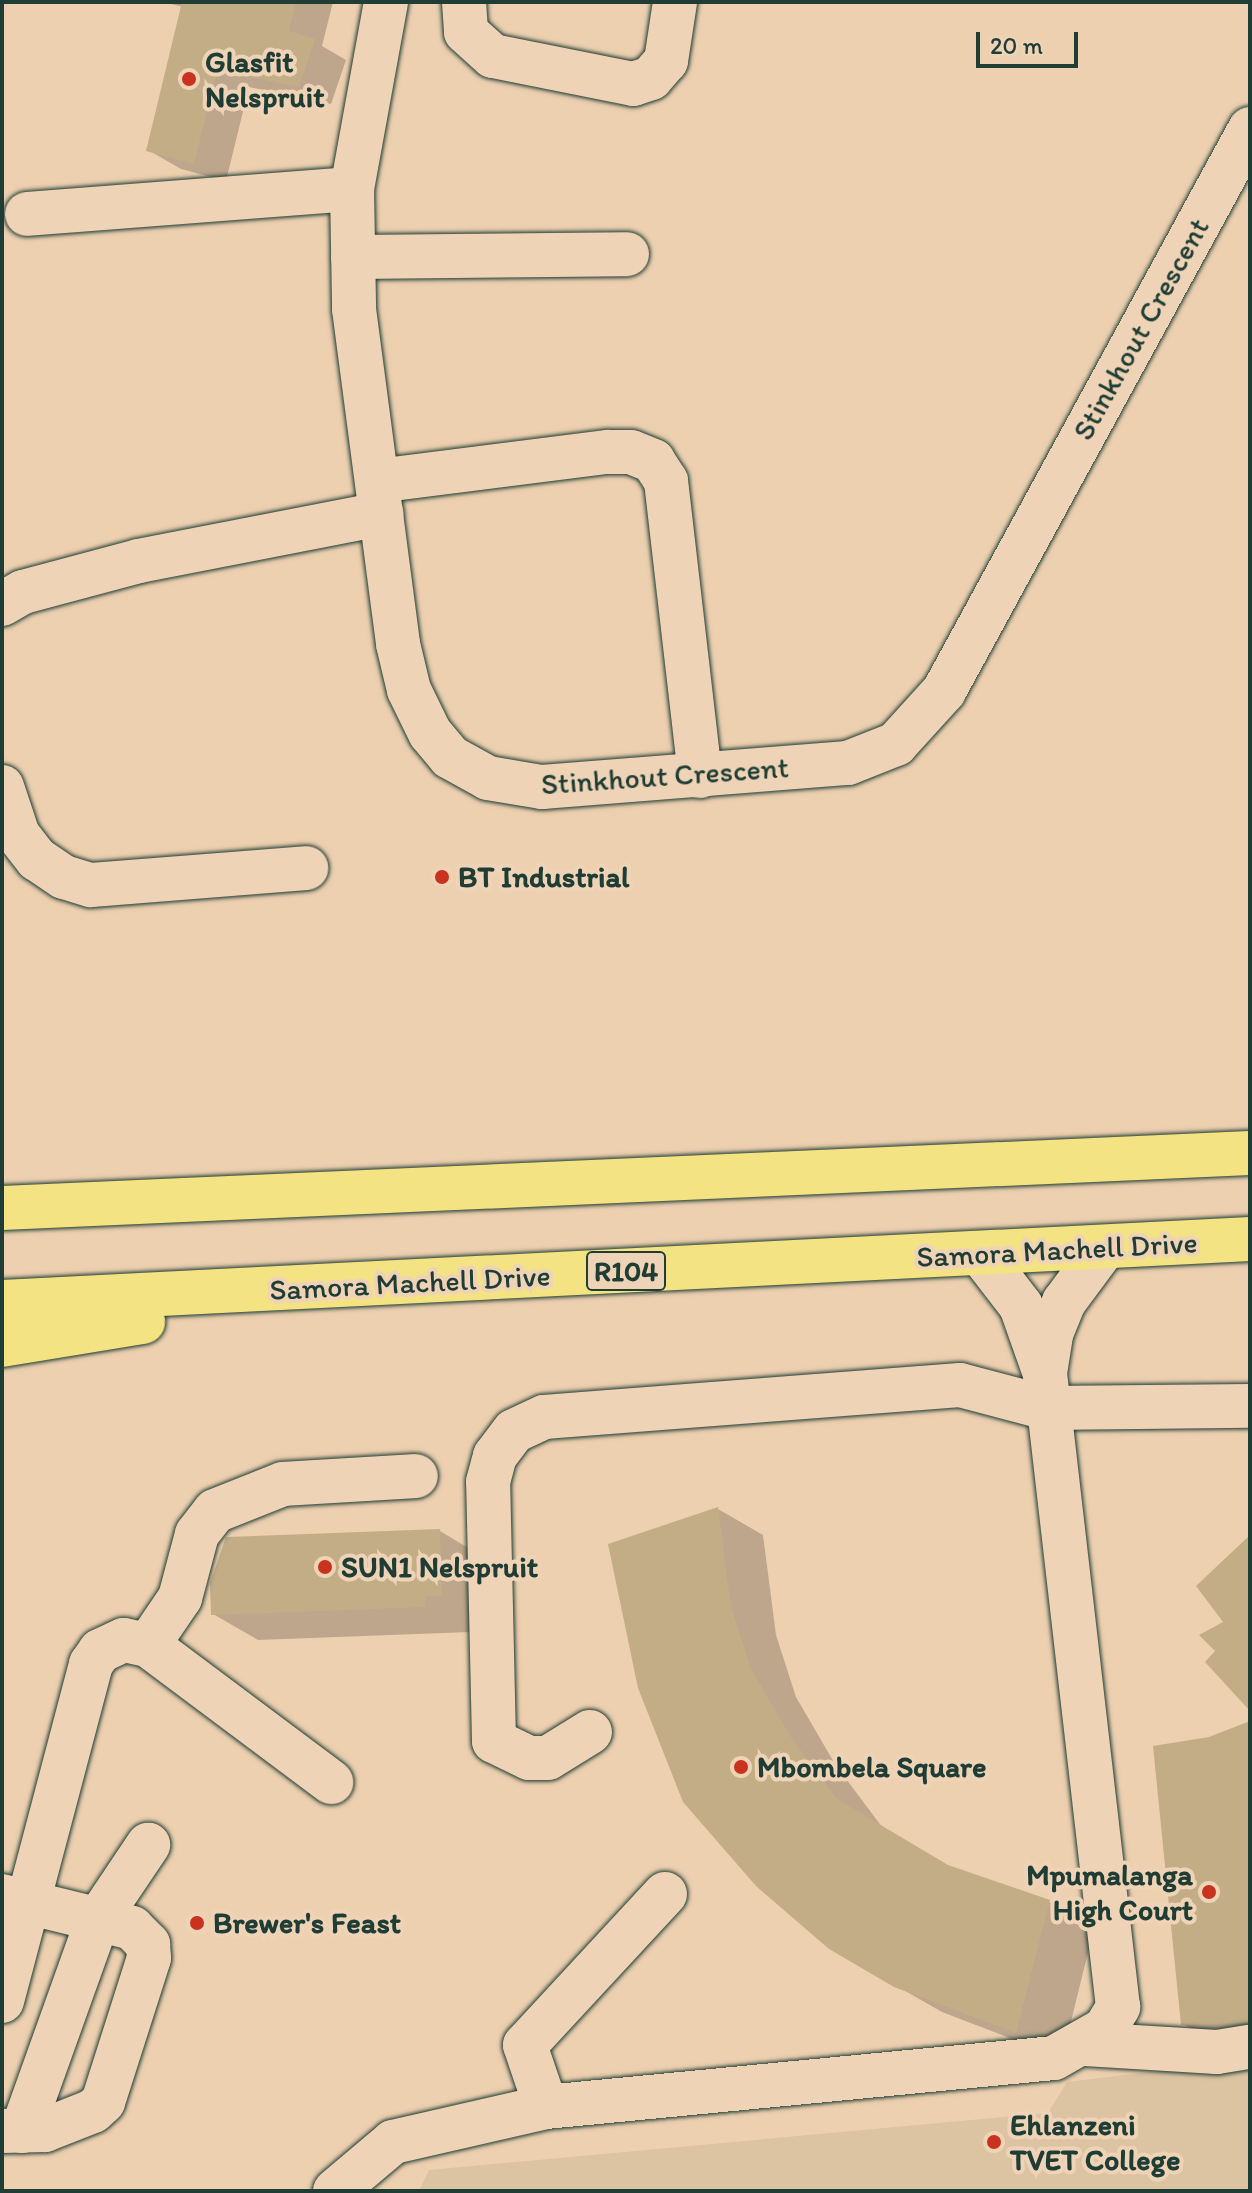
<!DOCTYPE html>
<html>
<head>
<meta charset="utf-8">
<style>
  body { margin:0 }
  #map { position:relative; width:1252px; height:2193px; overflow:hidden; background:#edd0b0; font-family:Itim,sans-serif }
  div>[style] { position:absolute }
  .built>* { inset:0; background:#dcc3a2 }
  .shadow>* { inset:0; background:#0003 }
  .building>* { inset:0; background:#c3ad87 }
  .roads { filter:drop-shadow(0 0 2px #1f3d34) drop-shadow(0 0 2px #1f3d34) }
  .minor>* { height:44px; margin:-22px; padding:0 22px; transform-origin:22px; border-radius:22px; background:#efd3b6 }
  .major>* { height:44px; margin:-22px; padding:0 22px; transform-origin:22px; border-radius:22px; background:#f4e382 }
  .dots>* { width:22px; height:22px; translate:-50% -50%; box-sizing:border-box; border:4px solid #efd3b6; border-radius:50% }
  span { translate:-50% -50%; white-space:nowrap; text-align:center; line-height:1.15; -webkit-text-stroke:8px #efd3b6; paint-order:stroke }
  .shield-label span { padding:2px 6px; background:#efd3b6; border:2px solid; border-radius:6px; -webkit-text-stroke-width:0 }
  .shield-label { font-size:28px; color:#1f3d34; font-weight:700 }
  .poi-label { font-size:30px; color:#1f3d34; font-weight:700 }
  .left { translate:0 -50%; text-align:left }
  .right { translate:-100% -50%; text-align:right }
  .street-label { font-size:30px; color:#1f3d34 }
  .frame { position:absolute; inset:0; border:4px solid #1f3d34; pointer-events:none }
  .scale { position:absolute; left:976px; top:32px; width:102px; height:36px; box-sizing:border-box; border:4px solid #1f3d34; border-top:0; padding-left:10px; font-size:24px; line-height:28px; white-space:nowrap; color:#1f3d34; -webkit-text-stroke:6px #efd3b6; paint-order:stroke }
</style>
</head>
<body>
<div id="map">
  <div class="built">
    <div style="clip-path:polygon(1250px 2060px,1250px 2191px,419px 2191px,429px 2170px,1048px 2113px,1067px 2082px)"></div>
  </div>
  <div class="shadow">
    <div style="clip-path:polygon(163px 2px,333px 2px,322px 46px,346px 60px,331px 104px,249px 87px,226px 181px,181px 169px,148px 150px,183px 7px)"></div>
    <div style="clip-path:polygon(718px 1509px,763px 1535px,776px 1635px,796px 1697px,835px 1764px,882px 1827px,951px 1868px,1049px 1902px,1094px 1928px,1062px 2058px,942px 2012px,830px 1948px,758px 1885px)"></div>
    <div style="clip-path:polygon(440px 1531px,485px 1558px,470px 1632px,258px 1640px,213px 1614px)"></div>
    <div style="clip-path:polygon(1250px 1723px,1250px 2042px,1215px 2042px,1183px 2024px,1209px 1739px)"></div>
  </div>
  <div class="building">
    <div style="clip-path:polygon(182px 2px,296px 2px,289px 31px,315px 39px,299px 87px,217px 70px,194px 164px,146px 151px)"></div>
    <div style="clip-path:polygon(718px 1507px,731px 1607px,751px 1669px,790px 1736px,837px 1799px,948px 1865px,1050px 1900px,1016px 2033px,894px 1987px,829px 1949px,756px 1886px,683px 1802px,638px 1688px,608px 1544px)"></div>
    <div style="clip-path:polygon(440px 1529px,442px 1596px,425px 1596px,425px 1607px,211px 1615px,210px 1583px,226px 1537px)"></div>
    <div style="clip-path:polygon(1250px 1535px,1250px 1711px,1205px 1662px,1215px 1651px,1199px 1635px,1223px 1622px,1196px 1586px)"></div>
    <div style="clip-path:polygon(1250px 1721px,1250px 2023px,1181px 2025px,1153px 1746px,1209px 1737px)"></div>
  </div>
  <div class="roads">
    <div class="minor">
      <div style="left:386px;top:2px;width:190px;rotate:100.3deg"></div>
      <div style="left:352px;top:189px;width:120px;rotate:89deg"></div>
      <div style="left:354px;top:309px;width:338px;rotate:82.5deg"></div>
      <div style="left:398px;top:644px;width:47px;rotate:76.6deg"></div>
      <div style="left:409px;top:690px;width:48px;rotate:64deg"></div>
      <div style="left:430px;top:733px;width:31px;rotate:50deg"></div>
      <div style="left:450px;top:757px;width:43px;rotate:28.9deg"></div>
      <div style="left:488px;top:778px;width:55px;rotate:9.5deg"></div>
      <div style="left:542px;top:787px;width:307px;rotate:-4.5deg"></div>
      <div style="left:848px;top:763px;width:52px;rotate:-21.6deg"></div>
      <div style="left:896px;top:744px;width:72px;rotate:-47.8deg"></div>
      <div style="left:944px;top:691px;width:640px;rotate:-61.43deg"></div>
      <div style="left:464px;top:2px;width:30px;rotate:86deg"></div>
      <div style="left:466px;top:32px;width:36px;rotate:42deg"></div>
      <div style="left:493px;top:56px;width:143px;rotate:11.3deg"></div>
      <div style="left:633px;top:84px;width:19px;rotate:-18deg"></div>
      <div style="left:651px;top:78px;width:23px;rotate:-49deg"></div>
      <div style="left:666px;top:61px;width:60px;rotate:-81.3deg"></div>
      <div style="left:27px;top:214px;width:326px;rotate:-4.4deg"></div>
      <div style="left:353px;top:257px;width:274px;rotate:-0.6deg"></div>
      <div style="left:377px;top:481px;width:233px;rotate:-7.2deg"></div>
      <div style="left:608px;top:452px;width:23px"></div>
      <div style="left:631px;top:452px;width:24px;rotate:22deg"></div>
      <div style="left:653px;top:461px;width:24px;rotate:57deg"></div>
      <div style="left:666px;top:481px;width:297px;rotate:83.4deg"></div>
      <div style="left:2px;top:604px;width:24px;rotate:-30deg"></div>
      <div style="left:23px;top:592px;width:120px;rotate:-15deg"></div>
      <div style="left:139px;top:561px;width:247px;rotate:-11deg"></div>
      <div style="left:2px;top:787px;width:51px;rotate:71.6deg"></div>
      <div style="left:18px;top:835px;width:31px;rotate:52deg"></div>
      <div style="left:37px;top:859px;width:32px;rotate:34deg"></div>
      <div style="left:64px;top:877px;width:28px;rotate:17deg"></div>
      <div style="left:91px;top:885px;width:216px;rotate:-4.5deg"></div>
      <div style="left:981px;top:1254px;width:66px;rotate:52.4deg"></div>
      <div style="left:1021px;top:1306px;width:69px;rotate:70.5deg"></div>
      <div style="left:148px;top:1645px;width:57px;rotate:-55.8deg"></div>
      <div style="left:180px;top:1598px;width:66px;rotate:-75.1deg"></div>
      <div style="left:197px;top:1534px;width:29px;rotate:-52deg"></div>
      <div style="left:215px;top:1511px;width:73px;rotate:-21.7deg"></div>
      <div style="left:283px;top:1484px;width:133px;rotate:-3.4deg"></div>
      <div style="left:590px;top:1732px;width:49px;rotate:148.2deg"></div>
      <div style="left:548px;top:1758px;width:19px;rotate:180deg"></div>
      <div style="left:529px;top:1758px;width:39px;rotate:-154deg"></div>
      <div style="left:494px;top:1741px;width:259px;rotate:-91.3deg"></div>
      <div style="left:488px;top:1482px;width:27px;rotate:-75deg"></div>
      <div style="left:495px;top:1456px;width:31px;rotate:-53deg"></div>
      <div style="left:514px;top:1431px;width:33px;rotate:-25deg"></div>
      <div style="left:544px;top:1417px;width:417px;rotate:-4.4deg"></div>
      <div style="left:960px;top:1385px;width:90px;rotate:14.8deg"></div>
      <div style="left:1047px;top:1408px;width:203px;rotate:-0.6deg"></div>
      <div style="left:665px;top:1894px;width:206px;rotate:132.8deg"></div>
      <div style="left:525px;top:2045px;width:65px;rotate:71.3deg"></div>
      <div style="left:546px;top:2107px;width:510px;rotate:-5.51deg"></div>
      <div style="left:1054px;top:2058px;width:59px;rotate:-29.6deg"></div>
      <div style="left:1105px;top:2029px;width:26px;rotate:-59deg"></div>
      <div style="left:1118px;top:2007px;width:638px;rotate:-96.57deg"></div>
      <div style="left:1045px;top:1373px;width:39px;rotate:-81deg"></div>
      <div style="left:1051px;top:1334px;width:35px;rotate:-68deg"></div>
      <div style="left:1064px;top:1302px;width:67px;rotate:-53.5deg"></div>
      <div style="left:2px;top:1896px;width:134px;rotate:13.8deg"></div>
      <div style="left:132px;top:1928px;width:23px;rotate:45deg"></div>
      <div style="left:148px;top:1944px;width:14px;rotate:86deg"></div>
      <div style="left:149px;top:1958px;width:151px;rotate:107.7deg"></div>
      <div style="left:103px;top:2102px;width:13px;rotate:138deg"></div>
      <div style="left:93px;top:2111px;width:52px;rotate:158.4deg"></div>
      <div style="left:45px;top:2130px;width:43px;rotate:178.7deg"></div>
      <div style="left:2px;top:2001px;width:349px;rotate:-75.2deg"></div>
      <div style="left:91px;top:1664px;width:16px;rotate:-55deg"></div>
      <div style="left:100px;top:1651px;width:26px;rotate:-25deg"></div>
      <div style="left:124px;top:1640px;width:25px;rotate:12deg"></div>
      <div style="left:148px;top:1645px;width:229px;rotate:36.8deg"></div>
      <div style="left:1085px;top:2044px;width:132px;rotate:3.5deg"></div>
      <div style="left:1217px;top:2052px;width:33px;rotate:-9deg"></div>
      <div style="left:22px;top:2131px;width:223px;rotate:-70.3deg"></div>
      <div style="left:97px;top:1921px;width:92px;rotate:-56.1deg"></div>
      <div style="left:335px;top:2191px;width:76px;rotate:-40.2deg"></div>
      <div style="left:393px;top:2142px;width:157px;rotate:-12.9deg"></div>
    </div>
    <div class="major">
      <div style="left:2px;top:1208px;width:1249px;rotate:-2.52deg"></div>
      <div style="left:2px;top:1302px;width:1250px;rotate:-2.89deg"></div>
      <div style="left:2px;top:1345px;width:143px;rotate:-9.3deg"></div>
    </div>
  </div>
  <div class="dots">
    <div style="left:189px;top:79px;background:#c8321e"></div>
    <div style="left:442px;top:877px;background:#c8321e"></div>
    <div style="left:325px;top:1567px;background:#c8321e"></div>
    <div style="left:741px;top:1767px;background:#c8321e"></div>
    <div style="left:1209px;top:1892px;background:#c8321e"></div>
    <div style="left:197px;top:1923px;background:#c8321e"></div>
    <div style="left:994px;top:2142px;background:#c8321e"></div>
  </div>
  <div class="shield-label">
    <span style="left:626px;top:1271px">R104</span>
  </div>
  <div class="poi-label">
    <span class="left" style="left:205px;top:79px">Glasfit<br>Nelspruit</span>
    <span class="left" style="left:458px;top:877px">BT Industrial</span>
    <span class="left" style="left:341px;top:1567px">SUN1 Nelspruit</span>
    <span class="left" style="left:757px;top:1767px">Mbombela Square</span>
    <span class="right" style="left:1193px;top:1892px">Mpumalanga<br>High Court</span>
    <span class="left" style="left:213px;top:1923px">Brewer's Feast</span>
    <span class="left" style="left:1010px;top:2142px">Ehlanzeni<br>TVET College</span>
  </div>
  <div class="street-label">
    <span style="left:1141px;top:329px;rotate:-61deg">Stinkhout Crescent</span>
    <span style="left:665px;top:776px;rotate:-4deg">Stinkhout Crescent</span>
    <span style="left:1057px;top:1250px;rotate:-3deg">Samora Machell Drive</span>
    <span style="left:410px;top:1283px;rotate:-3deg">Samora Machell Drive</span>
  </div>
  <div class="frame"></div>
  <div class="scale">20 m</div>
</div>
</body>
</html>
